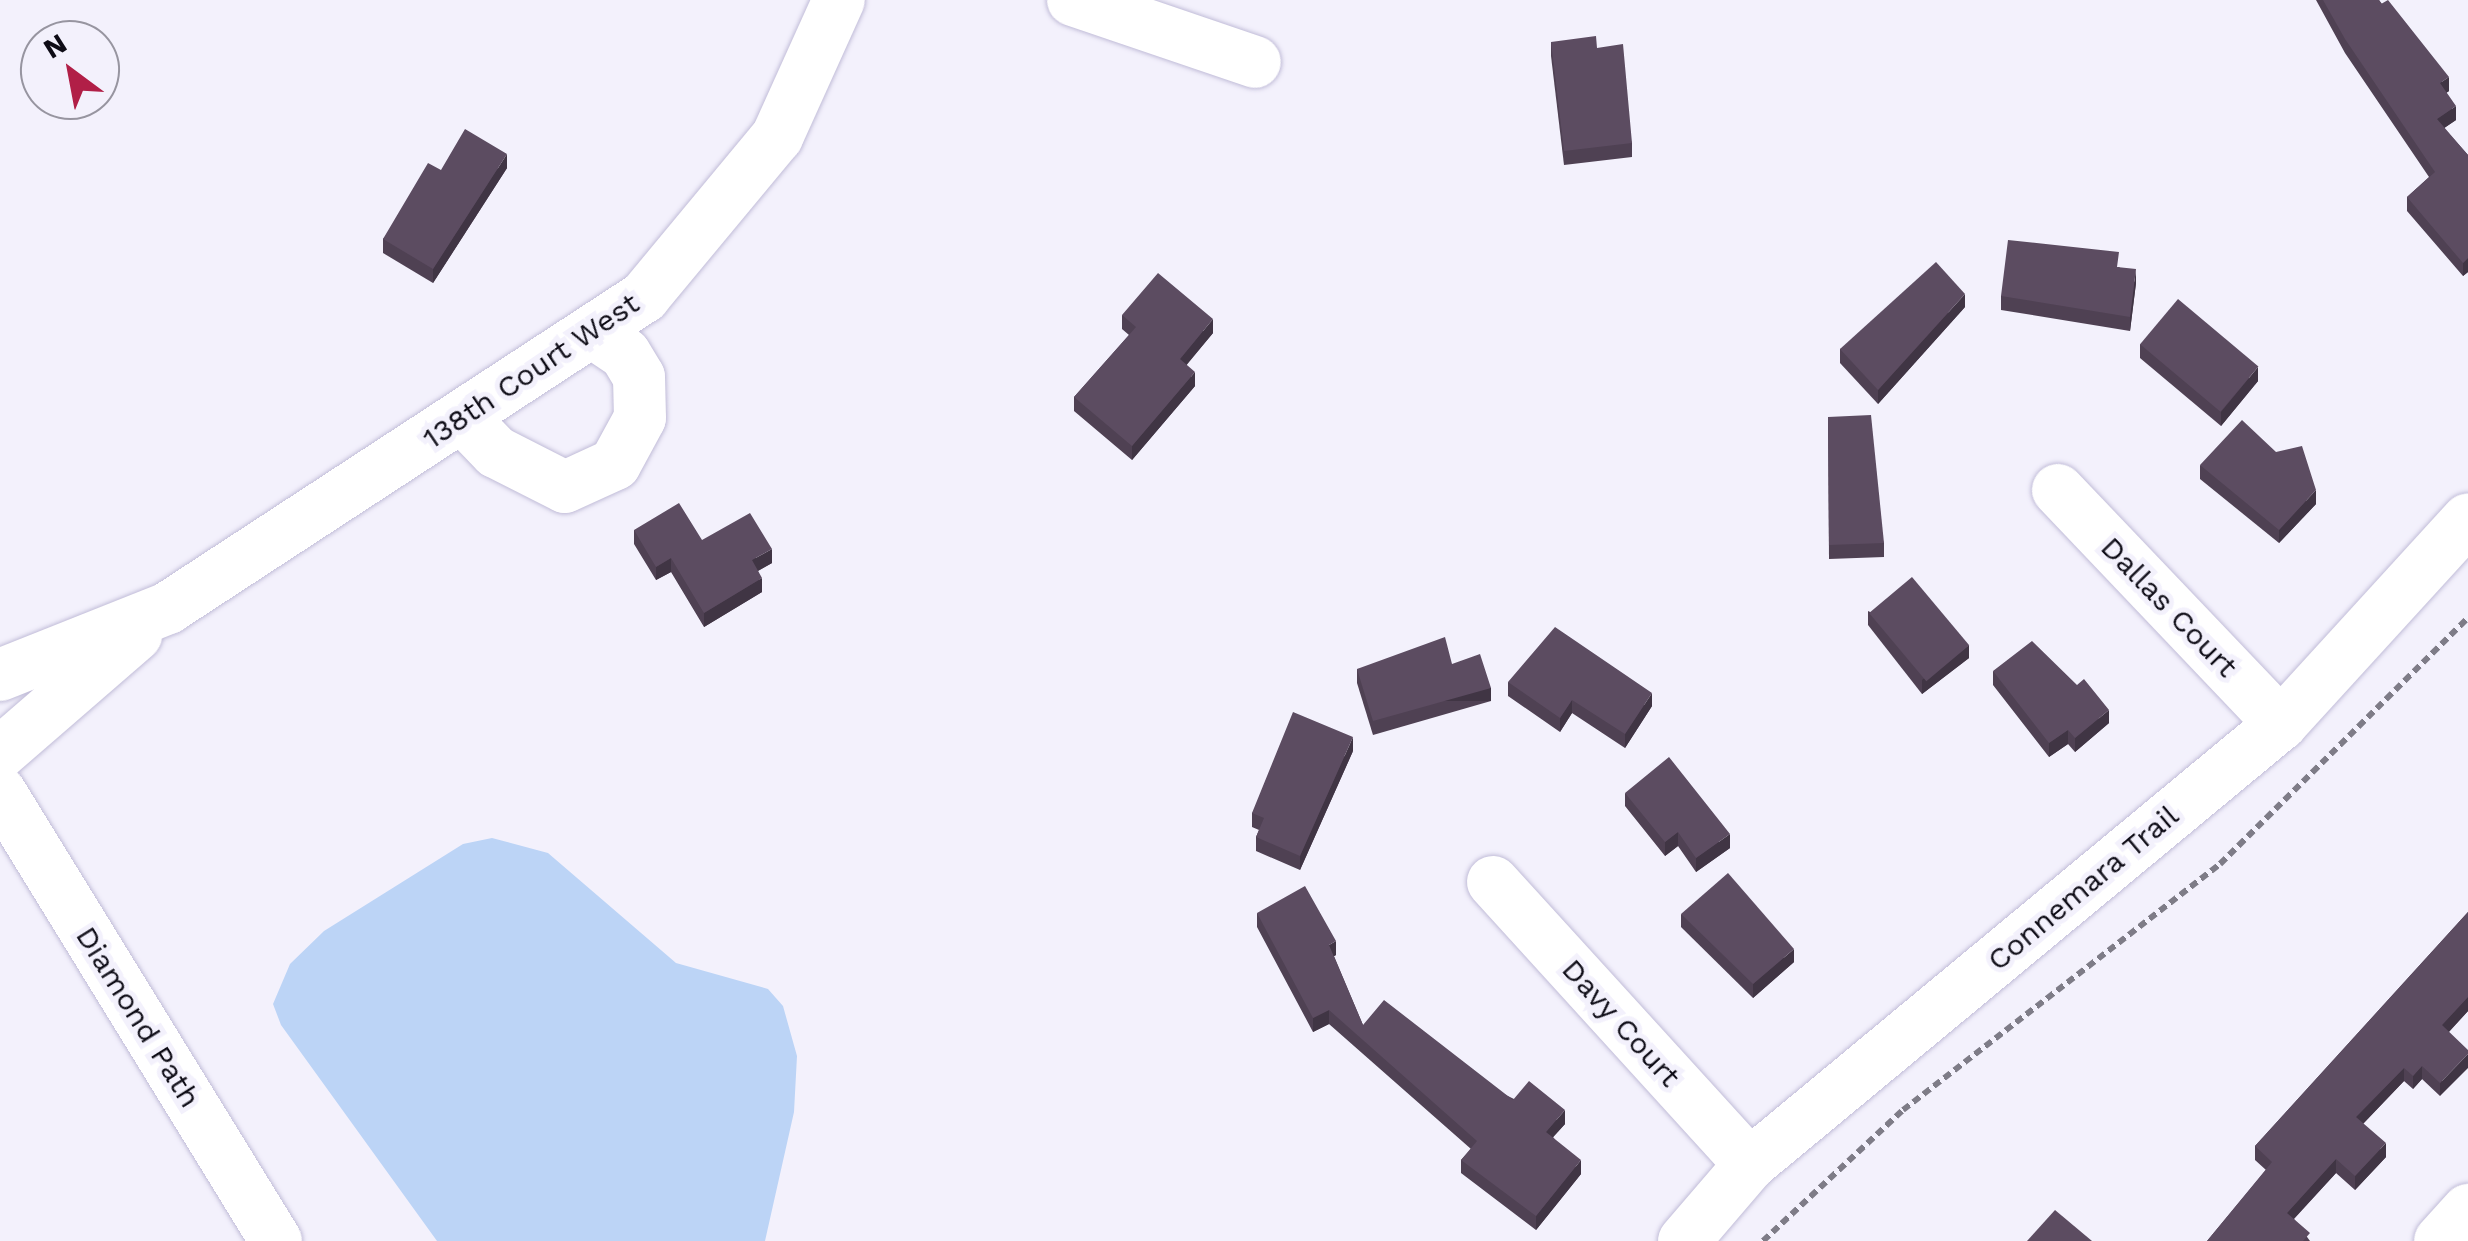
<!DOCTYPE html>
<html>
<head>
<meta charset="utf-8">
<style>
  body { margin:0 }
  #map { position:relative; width:2468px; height:1241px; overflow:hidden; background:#f3f1fc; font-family:"Work Sans",sans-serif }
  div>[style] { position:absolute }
  .water>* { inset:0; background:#bcd4f6 }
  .path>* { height:6px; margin-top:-3px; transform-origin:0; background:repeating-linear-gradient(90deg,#7e7c87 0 8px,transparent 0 13px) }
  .roads { filter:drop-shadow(0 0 2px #c1bcd8) drop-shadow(0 0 2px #c1bcd8) }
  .minor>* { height:52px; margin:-26px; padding:0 26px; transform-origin:26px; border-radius:26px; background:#fff }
  .wall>* { inset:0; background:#4f4153 }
  .shaded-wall>* { inset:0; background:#403544; transform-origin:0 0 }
  .building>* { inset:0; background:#5c4c61; transform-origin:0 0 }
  span { translate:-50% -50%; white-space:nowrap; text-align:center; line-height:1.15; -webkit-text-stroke:10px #f3f1fc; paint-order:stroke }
  .street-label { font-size:30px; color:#0e0c16 }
  .north { position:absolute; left:20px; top:20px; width:100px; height:100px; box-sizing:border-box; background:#f3f1fc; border:2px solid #9795a0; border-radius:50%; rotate:328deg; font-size:28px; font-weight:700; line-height:40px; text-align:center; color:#0e0c16 }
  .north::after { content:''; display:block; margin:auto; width:35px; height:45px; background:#b11f47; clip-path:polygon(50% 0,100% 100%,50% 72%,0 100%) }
</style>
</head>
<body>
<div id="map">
  <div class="water">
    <div style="clip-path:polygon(492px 838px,548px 853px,676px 963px,768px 989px,783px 1006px,797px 1056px,794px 1112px,765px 1241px,437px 1241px,281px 1025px,273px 1004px,290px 964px,324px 931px,463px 844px)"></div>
  </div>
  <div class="path">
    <div style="left:1763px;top:1241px;width:192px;rotate:-43.1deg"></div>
    <div style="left:1903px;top:1110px;width:401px;rotate:-37.8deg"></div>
    <div style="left:2220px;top:864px;width:349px;rotate:-44.8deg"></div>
  </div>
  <div class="roads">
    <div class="minor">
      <div style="left:1073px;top:0;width:192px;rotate:18.8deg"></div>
      <div style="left:464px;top:419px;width:46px;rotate:45.9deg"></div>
      <div style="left:496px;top:452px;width:77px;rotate:26.9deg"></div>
      <div style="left:565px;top:487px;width:55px;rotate:-24.7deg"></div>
      <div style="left:615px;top:464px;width:52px;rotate:-61.5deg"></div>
      <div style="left:640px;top:418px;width:41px;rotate:-91.4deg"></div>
      <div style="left:639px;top:377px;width:27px;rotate:-121deg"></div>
      <div style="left:625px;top:354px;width:40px;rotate:-146deg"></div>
      <div style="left:2058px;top:490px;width:323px;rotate:46.4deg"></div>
      <div style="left:0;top:675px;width:181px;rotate:-21.7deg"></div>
      <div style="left:168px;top:608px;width:569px;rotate:-33.16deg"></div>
      <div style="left:644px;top:297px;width:208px;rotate:-50.3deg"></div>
      <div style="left:777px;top:137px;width:150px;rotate:-65.7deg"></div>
      <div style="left:0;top:753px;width:180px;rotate:-40.9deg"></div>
      <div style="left:0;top:792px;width:527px;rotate:58.42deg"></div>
      <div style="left:1493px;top:882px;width:382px;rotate:47.7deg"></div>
      <div style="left:1684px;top:1241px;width:101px;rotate:-49.4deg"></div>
      <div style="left:1750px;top:1164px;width:690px;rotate:-39.65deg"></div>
      <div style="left:2281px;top:724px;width:277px;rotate:-47.6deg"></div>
      <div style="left:2440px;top:1241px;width:42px;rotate:-47.9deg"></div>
    </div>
  </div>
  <div class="wall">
    <div style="clip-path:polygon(2316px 0,2379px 0,2449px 91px,2446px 93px,2456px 120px,2444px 128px,2468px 155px,2468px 272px,2463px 276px,2407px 211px,2407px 197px,2429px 177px,2345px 53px)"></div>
    <div style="clip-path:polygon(1551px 42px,1597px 48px,1632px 143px,1632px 157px,1564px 165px,1551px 56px)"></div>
    <div style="clip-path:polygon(507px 168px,433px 283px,383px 253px,383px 239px,441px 170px)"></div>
    <div style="clip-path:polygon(2119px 267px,2136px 283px,2130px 331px,2001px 310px,2001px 296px)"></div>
    <div style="clip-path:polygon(1965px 307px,1878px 404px,1840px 363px,1840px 349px)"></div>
    <div style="clip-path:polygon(1122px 315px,1213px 333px,1186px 365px,1195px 386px,1132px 460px,1074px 411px,1074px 397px,1129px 335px,1122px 329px)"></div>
    <div style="clip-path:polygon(2140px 344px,2258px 381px,2221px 426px,2140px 358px)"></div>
    <div style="clip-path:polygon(1828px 417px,1884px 543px,1884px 557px,1829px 559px)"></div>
    <div style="clip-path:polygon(2200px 465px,2316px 504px,2279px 543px,2200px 479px)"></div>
    <div style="clip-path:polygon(634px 530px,702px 540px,772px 563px,758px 571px,762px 592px,704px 627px,671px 572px,656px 580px,634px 544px)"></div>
    <div style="clip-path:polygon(1868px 611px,1969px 658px,1922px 694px,1868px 625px)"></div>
    <div style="clip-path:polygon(1452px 664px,1491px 701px,1373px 735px,1357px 683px,1357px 669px)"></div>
    <div style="clip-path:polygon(1993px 671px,2109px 723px,2075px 752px,2068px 744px,2049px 757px,1993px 685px)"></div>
    <div style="clip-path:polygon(1508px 682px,1652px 706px,1625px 748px,1572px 713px,1560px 732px,1508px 696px)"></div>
    <div style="clip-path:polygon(1353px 751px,1300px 870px,1256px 851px,1256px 837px,1259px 830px,1252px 827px,1252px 813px)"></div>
    <div style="clip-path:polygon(1625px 793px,1730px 848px,1696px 872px,1678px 846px,1665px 856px,1625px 806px)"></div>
    <div style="clip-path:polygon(2468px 912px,2468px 1011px,2449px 1032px,2440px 1096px,2422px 1079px,2413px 1089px,2404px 1081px,2363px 1124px,2386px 1157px,2355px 1190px,2336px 1173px,2294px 1219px,2310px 1241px,2207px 1241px,2266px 1170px,2255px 1160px,2255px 1146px)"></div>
    <div style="clip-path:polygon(1257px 913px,1336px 955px,1334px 956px,1363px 1025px,1565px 1124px,1553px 1137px,1581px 1174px,1536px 1230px,1461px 1173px,1461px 1160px,1471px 1149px,1329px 1024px,1313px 1032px,1257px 927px)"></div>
    <div style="clip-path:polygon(1681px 914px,1794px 962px,1753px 998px,1681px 927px)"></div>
  </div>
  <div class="shaded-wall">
    <div style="clip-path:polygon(2449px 77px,2449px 91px,2440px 97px,2440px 83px)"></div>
    <div style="clip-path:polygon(2456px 106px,2456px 120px,2437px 133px,2437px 119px)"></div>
    <div style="clip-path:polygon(507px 154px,507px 168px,433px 283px,433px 269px)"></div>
    <div style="clip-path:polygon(2468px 258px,2468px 272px,2463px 276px,2463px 263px)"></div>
    <div style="clip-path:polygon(2136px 269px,2136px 283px,2130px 331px,2130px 317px)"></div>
    <div style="clip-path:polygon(1965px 294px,1965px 307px,1878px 404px,1878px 390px)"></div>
    <div style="clip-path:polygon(1213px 319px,1213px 333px,1180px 373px,1180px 359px)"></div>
    <div style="clip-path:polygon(2258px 367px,2258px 381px,2221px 426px,2221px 412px)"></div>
    <div style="clip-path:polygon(1195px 372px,1195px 386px,1132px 460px,1132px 446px)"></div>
    <div style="clip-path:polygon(2316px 490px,2316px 504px,2279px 543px,2279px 530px)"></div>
    <div style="clip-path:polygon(772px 549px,772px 563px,752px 574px,752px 560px)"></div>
    <div style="clip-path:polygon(671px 558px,671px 572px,656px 580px,656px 567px)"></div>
    <div style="clip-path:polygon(762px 578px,762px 592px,704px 627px,704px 613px)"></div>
    <div style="clip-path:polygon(1969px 645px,1969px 658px,1922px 694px,1922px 680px)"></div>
    <div style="left:1491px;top:688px;width:13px;height:123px;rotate:90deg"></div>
    <div style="clip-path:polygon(1652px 693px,1652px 706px,1625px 748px,1625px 734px)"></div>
    <div style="clip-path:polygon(1572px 700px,1572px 713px,1560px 732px,1560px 718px)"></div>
    <div style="clip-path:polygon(2109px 710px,2109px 723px,2075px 752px,2075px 738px)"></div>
    <div style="clip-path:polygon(2068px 730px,2068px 744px,2049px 757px,2049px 743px)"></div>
    <div style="clip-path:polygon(1353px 737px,1353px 751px,1300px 870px,1300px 856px)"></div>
    <div style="clip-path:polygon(1678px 832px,1678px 846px,1665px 856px,1665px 842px)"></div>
    <div style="clip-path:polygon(1730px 834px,1730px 848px,1696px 872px,1696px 858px)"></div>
    <div style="clip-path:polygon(1336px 941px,1336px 955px,1329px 959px,1329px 945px)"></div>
    <div style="clip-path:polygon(1794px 949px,1794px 962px,1753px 998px,1753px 984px)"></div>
    <div style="clip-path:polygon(2468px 997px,2468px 1011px,2442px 1039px,2442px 1025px)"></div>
    <div style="clip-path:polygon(1329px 1010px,1329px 1024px,1313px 1032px,1313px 1018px)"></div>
    <div style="clip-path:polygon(2468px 1054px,2468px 1068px,2440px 1096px,2440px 1083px)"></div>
    <div style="clip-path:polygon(2422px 1066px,2422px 1079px,2413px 1089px,2413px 1076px)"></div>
    <div style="clip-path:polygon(2404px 1068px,2404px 1081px,2356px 1131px,2356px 1117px)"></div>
    <div style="clip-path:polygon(1565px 1110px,1565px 1124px,1546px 1145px,1546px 1132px)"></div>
    <div style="clip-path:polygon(2386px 1143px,2386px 1157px,2355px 1190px,2355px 1176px)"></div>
    <div style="clip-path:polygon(2336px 1159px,2336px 1173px,2287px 1226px,2287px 1213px)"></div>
    <div style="clip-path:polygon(1581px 1160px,1581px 1174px,1536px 1230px,1536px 1216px)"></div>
  </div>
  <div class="building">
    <div style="clip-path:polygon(2323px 0,2379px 0,2381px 4px,2388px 0,2449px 77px,2440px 83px,2456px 106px,2437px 119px,2468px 155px,2468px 258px,2463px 263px,2407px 197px,2435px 172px,2345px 39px)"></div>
    <div style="clip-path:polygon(1596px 36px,1597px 48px,1623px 44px,1632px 143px,1564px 151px,1551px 42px)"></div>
    <div style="clip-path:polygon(465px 129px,507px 154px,433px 269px,383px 239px,428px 163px,441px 170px)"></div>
    <div style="clip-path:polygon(2008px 240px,2119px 252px,2117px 267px,2136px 269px,2130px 317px,2001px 296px)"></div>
    <div style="clip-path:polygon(1936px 262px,1965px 294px,1878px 390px,1840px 349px)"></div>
    <div style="clip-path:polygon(1158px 273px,1213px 319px,1180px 359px,1195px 372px,1132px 446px,1074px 397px,1136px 327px,1122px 315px)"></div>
    <div style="left:2178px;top:299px;width:105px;height:59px;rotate:40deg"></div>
    <div style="clip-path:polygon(1871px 415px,1884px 543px,1829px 545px,1828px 417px)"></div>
    <div style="clip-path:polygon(2242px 420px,2276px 452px,2302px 446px,2316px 490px,2279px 530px,2200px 465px)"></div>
    <div style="clip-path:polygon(679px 503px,702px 540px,750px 513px,772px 549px,752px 560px,762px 578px,704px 613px,671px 558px,656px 567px,634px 530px)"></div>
    <div style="left:1912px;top:577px;width:89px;height:56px;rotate:50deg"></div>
    <div style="clip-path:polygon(1555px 627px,1652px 693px,1625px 734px,1572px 700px,1560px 718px,1508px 682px)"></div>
    <div style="clip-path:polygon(1445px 637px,1452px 664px,1480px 654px,1491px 688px,1373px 721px,1357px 669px)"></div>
    <div style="clip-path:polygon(2032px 641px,2077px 685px,2084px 679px,2109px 710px,2075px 738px,2068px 730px,2049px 743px,1993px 671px)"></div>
    <div style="clip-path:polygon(1293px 712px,1353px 737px,1300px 856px,1256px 837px,1264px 818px,1252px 813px)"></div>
    <div style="clip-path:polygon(1669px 757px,1730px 834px,1696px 858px,1678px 832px,1665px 842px,1625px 793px)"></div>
    <div style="clip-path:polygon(1728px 873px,1794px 949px,1753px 984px,1681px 914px)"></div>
    <div style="clip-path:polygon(1305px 886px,1336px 941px,1329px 945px,1363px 1025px,1384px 1000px,1513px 1100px,1529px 1081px,1565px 1110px,1546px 1132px,1581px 1160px,1536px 1216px,1461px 1160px,1477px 1141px,1329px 1010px,1313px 1018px,1257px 913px)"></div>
    <div style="clip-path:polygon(2468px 912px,2468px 997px,2442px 1025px,2468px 1050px,2468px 1054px,2440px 1083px,2422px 1066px,2413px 1076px,2404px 1068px,2356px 1117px,2386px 1143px,2355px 1176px,2336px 1159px,2287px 1213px,2310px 1233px,2303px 1241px,2207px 1241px,2272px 1162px,2255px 1146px)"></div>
    <div style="clip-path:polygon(2055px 1210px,2092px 1241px,2027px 1241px)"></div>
  </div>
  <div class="street-label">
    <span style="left:531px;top:371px;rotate:-34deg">138th Court West</span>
    <span style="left:2169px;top:607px;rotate:46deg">Dallas Court</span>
    <span style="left:2083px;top:888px;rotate:-40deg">Connemara Trail</span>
    <span style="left:138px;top:1017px;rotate:58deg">Diamond Path</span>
    <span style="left:1621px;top:1023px;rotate:48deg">Davy Court</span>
  </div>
  <div class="north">N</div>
</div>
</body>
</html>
